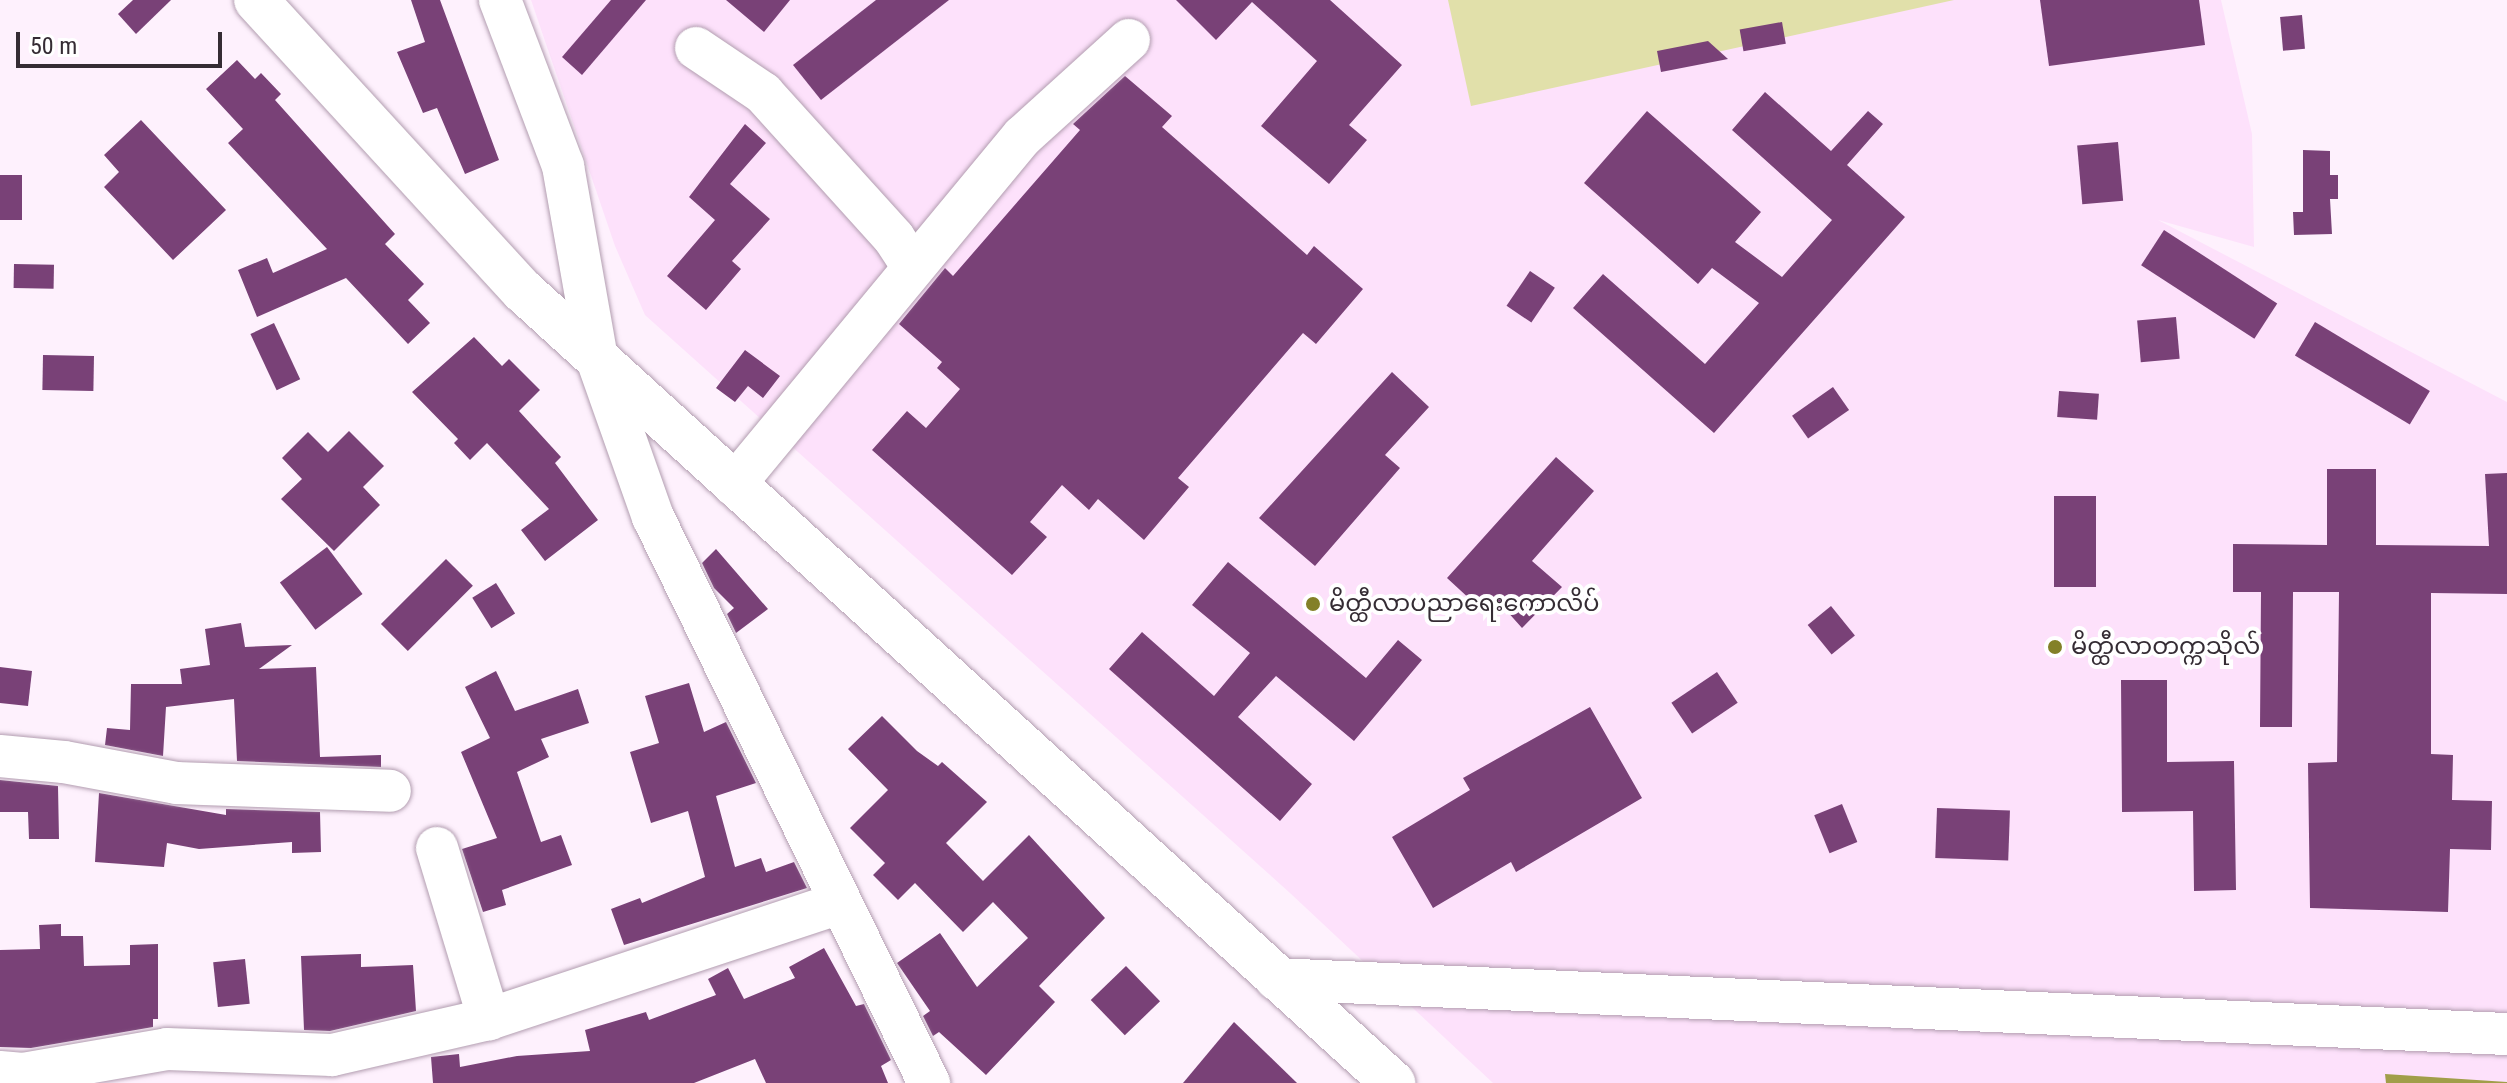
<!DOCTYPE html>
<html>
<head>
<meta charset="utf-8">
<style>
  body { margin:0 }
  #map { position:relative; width:2507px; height:1083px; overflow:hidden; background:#fef1fd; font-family:"Roboto Condensed","Noto Sans Myanmar",sans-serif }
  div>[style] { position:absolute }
  .built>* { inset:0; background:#fde1fb }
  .green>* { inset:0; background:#e1e0aa }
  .water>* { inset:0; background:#a19e49 }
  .building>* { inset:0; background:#794177; transform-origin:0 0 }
  .roads { filter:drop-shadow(0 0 2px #b29db0) drop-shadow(0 0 2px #b29db0) }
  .minor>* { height:42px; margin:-21px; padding:0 21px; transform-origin:21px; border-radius:21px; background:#fff }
  .highway>* { height:44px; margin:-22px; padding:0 22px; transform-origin:22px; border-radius:22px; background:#fff }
  .dots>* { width:22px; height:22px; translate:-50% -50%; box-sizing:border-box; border:4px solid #fff; border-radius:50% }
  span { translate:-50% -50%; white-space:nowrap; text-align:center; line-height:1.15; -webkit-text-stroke:8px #fff; paint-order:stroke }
  .poi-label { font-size:24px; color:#352c34 }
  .left { translate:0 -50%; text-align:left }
  .scale { position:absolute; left:16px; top:32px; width:206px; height:36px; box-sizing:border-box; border:4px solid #352c34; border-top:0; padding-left:10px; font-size:24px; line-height:28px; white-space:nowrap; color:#352c34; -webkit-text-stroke:6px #fff; paint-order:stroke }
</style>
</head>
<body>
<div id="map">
  <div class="built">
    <div style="clip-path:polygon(531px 0,2221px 0,2252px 134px,2254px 247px,2158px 220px,2507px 402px,2507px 1083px,1493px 1083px,1290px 893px,645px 315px,615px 246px)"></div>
  </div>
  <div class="green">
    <div style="clip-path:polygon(1448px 0,1954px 0,1471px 106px)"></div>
  </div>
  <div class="water">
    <div style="clip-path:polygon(2385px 1074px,2507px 1082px,2507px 1083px,2386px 1083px)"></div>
  </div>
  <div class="building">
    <div style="clip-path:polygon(133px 0,171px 0,136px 34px,118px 14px)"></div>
    <div style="clip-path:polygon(411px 0,440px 0,499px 160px,465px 174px,437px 108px,423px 113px,397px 52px,425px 42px)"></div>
    <div style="clip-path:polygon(611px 0,646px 0,582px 75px,562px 57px)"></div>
    <div style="clip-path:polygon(726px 0,790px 0,764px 32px)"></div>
    <div style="clip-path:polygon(876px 0,949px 0,821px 100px,793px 65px)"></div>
    <div style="clip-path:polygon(1176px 0,1330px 0,1402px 65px,1349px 125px,1367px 140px,1329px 184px,1261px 126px,1317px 61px,1252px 2px,1216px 40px)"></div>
    <div style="clip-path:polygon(2040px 0,2199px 0,2205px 45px,2049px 66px)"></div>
    <div style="left:2302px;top:15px;width:34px;height:22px;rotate:85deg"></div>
    <div style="left:1782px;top:22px;width:22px;height:43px;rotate:80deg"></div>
    <div style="clip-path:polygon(1708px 41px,1728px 59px,1661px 72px,1657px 51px)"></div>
    <div style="clip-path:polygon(237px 60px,255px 79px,261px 73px,281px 94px,275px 100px,395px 234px,385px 244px,424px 284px,408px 300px,430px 323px,408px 344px,346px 278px,257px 317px,238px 270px,267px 258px,273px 273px,327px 249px,228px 143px,243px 129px,206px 89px)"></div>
    <div style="clip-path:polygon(1125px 76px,1172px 116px,1162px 127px,1307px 255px,1314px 246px,1363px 289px,1316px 344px,1303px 333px,1178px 478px,1189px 487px,1144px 540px,1098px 499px,1089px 510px,1062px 485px,1030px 522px,1047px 537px,1012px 575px,872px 450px,907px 411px,926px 428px,960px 389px,937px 368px,942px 362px,899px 324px,945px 268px,953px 276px,1080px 130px,1073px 124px)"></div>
    <div style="clip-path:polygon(1765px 92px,1831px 151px,1868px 111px,1883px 124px,1847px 165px,1905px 217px,1714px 433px,1573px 308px,1603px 274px,1705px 364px,1759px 303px,1712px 268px,1698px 284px,1584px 183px,1647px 111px,1761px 212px,1735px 242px,1782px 277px,1832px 220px,1732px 130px)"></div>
    <div style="clip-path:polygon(141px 120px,226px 210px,173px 260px,104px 187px,119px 172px,104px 155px)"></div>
    <div style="clip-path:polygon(745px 124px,766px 143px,730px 184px,770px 219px,732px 261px,741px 269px,706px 310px,667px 276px,715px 220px,689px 197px)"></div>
    <div style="left:2118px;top:142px;width:59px;height:41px;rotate:85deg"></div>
    <div style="clip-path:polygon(2303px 150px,2330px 151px,2330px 175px,2338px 175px,2338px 199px,2330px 199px,2332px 234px,2294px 235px,2293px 212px,2303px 212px)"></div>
    <div style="left:0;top:175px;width:22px;height:45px"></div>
    <div style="left:2164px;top:230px;width:135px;height:42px;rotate:33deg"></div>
    <div style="left:14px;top:264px;width:40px;height:24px;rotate:1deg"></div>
    <div style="left:1530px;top:271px;width:30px;height:42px;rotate:34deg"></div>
    <div style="left:2176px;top:317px;width:42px;height:39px;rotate:85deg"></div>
    <div style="left:2315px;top:322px;width:134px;height:39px;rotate:31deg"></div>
    <div style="left:274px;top:323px;width:62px;height:26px;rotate:65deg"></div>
    <div style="clip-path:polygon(474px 337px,502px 366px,509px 359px,540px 390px,519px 411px,561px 457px,555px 463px,598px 520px,545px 561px,521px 530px,549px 509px,487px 443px,470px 460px,454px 443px,458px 439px,412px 392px)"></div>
    <div style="clip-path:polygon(745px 350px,780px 376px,763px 398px,748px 386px,735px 402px,716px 388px)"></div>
    <div style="left:43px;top:355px;width:51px;height:35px;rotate:1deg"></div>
    <div style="clip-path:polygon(1392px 372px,1429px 407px,1385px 455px,1400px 468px,1315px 566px,1259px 518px)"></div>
    <div style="left:1833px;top:387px;width:28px;height:50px;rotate:55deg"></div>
    <div style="left:2059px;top:391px;width:40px;height:26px;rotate:4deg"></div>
    <div style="clip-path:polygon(349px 431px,384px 466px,363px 487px,380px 505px,334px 551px,281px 499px,302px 479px,282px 458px,308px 432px,328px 452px)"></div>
    <div style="clip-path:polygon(1556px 457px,1594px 491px,1532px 561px,1562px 587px,1522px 628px,1497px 600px,1485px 613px,1447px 578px)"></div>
    <div style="clip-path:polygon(2327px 469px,2376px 469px,2376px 545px,2489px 546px,2485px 474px,2507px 473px,2507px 594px,2431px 593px,2431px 754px,2453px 755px,2452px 800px,2492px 801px,2491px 850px,2450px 849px,2448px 912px,2310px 908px,2308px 763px,2337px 762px,2339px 592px,2293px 592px,2292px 727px,2260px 727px,2261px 592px,2233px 592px,2233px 544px,2327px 545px)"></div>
    <div style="left:2054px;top:496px;width:42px;height:91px"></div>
    <div style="left:327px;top:547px;width:59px;height:59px;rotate:53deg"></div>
    <div style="clip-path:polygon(716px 549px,768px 609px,736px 633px,727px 614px,734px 608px,714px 588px,702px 563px)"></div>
    <div style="left:446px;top:559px;width:38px;height:92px;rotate:45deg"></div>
    <div style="clip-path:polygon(1228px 562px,1366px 678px,1398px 640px,1422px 660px,1354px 741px,1276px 676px,1238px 717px,1312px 784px,1280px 821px,1109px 669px,1142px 632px,1214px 696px,1250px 653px,1192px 605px)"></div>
    <div style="left:496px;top:583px;width:36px;height:28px;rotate:58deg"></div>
    <div style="left:1831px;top:606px;width:38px;height:30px;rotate:51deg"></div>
    <div style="clip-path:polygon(241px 623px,245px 647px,292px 645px,259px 669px,316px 667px,320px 757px,381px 755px,381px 767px,237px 761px,234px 699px,166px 707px,163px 756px,105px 745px,107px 728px,130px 730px,131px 684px,182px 684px,180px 669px,210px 665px,205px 629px)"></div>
    <div style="clip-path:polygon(0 667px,32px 671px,28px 706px,0 703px)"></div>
    <div style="clip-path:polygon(496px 671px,515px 711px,578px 689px,589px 723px,541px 739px,549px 757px,517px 772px,541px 842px,561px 835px,572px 865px,502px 890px,506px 905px,483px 912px,462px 849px,497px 838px,461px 752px,490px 738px,465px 687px)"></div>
    <div style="left:1717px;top:672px;width:37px;height:55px;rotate:56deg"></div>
    <div style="clip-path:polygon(2121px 680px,2167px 680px,2167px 762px,2234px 761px,2236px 890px,2194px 891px,2193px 811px,2122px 812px)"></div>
    <div style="clip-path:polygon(689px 683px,704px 732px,726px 722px,756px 783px,716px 796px,735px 867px,761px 858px,766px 872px,794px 862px,807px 888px,624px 945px,611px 909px,640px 898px,642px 903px,705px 877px,688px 811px,651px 823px,630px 752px,659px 743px,645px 696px)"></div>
    <div style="clip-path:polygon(1590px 707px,1642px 798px,1516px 872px,1511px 862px,1433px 908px,1392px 837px,1470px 790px,1463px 778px)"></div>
    <div style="clip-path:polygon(882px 716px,917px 751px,938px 766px,942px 762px,987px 802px,946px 843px,983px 881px,1029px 835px,1105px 918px,1039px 986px,1055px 1002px,986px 1075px,939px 1032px,933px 1036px,923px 1016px,930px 1011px,897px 963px,940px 933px,977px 987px,1028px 938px,993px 902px,963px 932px,915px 883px,898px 900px,873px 875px,885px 863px,850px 828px,888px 790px,848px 749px)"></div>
    <div style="clip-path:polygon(0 780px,58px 786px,59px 839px,29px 839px,28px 812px,0 812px)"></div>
    <div style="clip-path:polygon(99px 793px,226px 815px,226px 809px,320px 812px,321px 852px,292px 853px,292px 842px,199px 849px,167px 843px,164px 867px,95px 862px)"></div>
    <div style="left:1842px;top:804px;width:41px;height:30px;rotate:68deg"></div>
    <div style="left:1937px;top:808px;width:73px;height:50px;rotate:2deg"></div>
    <div style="clip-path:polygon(61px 924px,61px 936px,83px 936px,84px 966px,130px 965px,130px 945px,158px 944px,158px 1019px,153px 1019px,153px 1027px,31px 1048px,0 1047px,0 950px,40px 949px,39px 925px)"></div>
    <div style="clip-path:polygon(824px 948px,856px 1006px,864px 1004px,891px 1060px,881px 1066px,888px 1083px,766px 1083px,755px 1059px,694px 1083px,433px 1083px,431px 1057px,459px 1054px,460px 1067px,517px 1056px,590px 1051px,585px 1030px,646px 1012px,649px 1020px,716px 995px,708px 979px,728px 968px,744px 999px,795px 978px,789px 967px)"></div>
    <div style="clip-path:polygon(361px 954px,361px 967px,413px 965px,416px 1011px,330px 1031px,304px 1030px,301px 956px)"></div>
    <div style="left:245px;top:959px;width:45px;height:32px;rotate:84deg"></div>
    <div style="left:1126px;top:966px;width:49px;height:49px;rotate:46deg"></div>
    <div style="clip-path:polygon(1234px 1022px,1297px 1083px,1183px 1083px)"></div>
  </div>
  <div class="roads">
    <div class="minor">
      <div style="left:500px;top:0;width:178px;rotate:69.2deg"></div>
      <div style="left:563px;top:166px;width:196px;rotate:80deg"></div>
      <div style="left:597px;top:359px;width:168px;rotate:70.5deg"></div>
      <div style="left:653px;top:517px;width:630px;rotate:64deg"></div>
      <div style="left:696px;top:48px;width:81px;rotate:33.9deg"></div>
      <div style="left:763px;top:93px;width:195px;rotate:47.9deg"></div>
      <div style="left:894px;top:238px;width:35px;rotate:57deg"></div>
      <div style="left:734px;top:485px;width:453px;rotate:-50.4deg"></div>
      <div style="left:1023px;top:136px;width:143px;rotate:-42.2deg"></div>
      <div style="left:0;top:756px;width:64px;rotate:5.4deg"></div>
      <div style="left:64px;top:762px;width:114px;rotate:10.6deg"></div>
      <div style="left:176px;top:783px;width:214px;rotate:2.1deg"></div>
      <div style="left:437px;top:848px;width:179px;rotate:73.1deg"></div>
      <div style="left:1276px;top:979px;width:1232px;rotate:2.56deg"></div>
      <div style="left:0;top:1072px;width:23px;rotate:5deg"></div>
      <div style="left:23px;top:1074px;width:146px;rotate:-9.8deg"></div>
      <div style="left:167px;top:1049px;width:165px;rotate:2.1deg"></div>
      <div style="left:332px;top:1055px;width:161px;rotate:-12.9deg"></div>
      <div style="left:489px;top:1019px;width:370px;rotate:-18.3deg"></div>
    </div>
    <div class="highway">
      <div style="left:256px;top:0;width:395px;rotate:47.5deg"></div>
      <div style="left:523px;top:291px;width:1177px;rotate:42.31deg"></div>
    </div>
  </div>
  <div class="dots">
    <div style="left:1313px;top:604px;background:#838028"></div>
    <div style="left:2055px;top:647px;background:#838028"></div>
  </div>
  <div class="poi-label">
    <span class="left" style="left:1329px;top:604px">မိတ္ထီလာပညာရေးကောလိပ်</span>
    <span class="left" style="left:2071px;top:647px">မိတ္ထီလာတက္ကသိုလ်</span>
  </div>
  <div class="scale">50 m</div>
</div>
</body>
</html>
